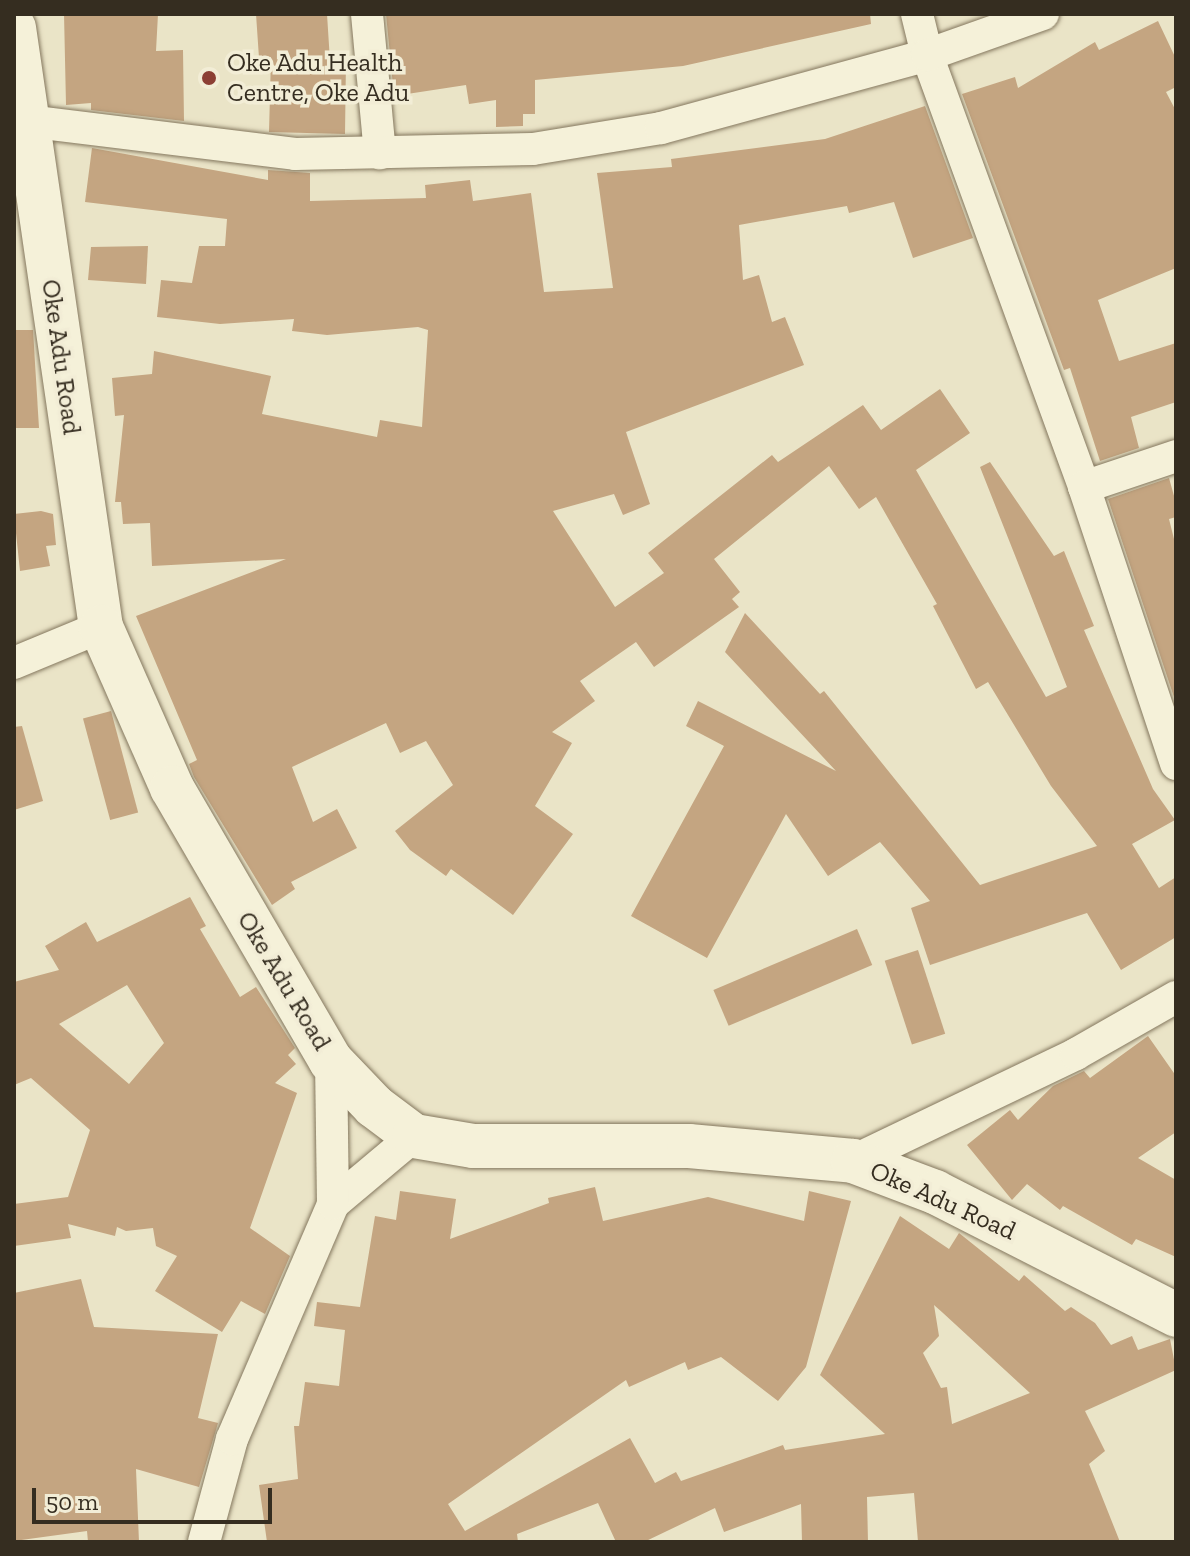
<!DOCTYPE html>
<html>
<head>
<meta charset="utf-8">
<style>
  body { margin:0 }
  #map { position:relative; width:1190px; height:1556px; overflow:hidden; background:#eae4c7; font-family:"Zilla Slab",serif }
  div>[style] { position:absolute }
  .building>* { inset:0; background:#c4a581; transform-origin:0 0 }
  .roads { filter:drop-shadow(0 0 2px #84775e) drop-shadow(0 0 2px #84775e) }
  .street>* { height:32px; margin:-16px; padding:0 16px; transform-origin:16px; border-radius:16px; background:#f5f1d9 }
  .secondary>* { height:44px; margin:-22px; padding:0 22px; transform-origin:22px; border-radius:22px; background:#f5f1d9 }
  .dots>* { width:22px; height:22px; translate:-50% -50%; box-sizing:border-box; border:4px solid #f2edd6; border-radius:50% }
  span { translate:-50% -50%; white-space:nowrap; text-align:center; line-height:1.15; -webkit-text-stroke:7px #f2edd6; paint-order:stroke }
  .poi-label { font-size:26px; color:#352d20 }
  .left { translate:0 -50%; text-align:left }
  .street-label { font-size:26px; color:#352d20 }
  .frame { position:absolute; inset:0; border:16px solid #352d20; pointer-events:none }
  .scale { position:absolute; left:32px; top:1488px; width:240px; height:36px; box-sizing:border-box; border:4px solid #352d20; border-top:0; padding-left:10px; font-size:24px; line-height:28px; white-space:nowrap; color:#352d20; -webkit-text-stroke:6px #f2edd6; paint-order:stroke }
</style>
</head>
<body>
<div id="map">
  <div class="building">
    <div style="clip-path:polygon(64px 14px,158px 14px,156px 51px,183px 50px,184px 121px,91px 110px,91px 103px,66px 105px)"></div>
    <div style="clip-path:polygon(256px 14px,327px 14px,330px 61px,346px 60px,345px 134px,269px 132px,271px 57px,259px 58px)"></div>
    <div style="clip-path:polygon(386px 14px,870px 14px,871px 24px,683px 66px,535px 80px,535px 114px,523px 114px,523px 126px,496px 127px,496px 100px,469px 104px,466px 85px,394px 96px)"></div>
    <div style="clip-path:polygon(1158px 21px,1176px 59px,1176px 87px,1166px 92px,1176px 111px,1176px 268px,1098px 300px,1119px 361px,1176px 343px,1176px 402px,1131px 417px,1139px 448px,1100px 461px,1070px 368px,1064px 370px,962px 94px,1015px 77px,1018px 88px,1095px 42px,1099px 50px)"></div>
    <div style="clip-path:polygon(925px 106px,973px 238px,913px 258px,894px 202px,849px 213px,847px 206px,739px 225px,743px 280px,759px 275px,772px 322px,785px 317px,804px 365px,626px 432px,650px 504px,623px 515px,614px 494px,553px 511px,615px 607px,664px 573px,648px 553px,772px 455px,778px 462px,863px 405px,881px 430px,940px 389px,970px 433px,916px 470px,1046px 697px,1067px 687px,980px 467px,990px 462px,1054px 556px,1064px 551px,1094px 626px,1084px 630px,1153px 789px,1175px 820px,1132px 844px,1159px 888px,1176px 877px,1176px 937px,1121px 970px,1087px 913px,930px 965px,911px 908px,930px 901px,880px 842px,828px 876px,786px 814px,707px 958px,631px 916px,724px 746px,686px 726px,698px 701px,836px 771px,725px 652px,745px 613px,820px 694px,824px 691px,980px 885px,1097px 846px,1051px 786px,988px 682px,976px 689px,933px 606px,937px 604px,876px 497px,859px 509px,829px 466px,714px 559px,740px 592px,732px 599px,739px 607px,654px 667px,636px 642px,580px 681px,595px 701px,552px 732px,572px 743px,535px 806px,573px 834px,513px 915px,451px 869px,446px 876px,410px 850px,395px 831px,453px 785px,426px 741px,400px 753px,386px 723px,292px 767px,313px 822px,337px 809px,357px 848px,291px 882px,295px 889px,272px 905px,194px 777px,189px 764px,197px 760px,136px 616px,286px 559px,152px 566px,150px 523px,123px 524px,121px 502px,115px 502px,124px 415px,115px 416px,112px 378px,152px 374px,154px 351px,271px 376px,262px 414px,377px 437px,380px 420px,422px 427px,428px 330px,418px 327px,327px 335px,292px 331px,294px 319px,220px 324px,157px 317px,161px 280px,192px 283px,199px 246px,225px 246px,227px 219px,85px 202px,92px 148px,268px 180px,268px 170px,310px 173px,310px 201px,426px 198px,425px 185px,470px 180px,473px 201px,531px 193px,544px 292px,613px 288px,597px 173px,672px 167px,671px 159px,825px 139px)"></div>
    <div style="clip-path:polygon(148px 246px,146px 284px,88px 280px,91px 247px)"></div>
    <div style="clip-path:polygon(14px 330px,33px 330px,39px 428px,14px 428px)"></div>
    <div style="clip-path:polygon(1169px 478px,1176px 503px,1176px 517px,1169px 519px,1176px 547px,1176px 703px,1108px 499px)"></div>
    <div style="clip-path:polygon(41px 511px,53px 514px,56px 545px,46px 546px,50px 566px,20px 571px,14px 514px)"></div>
    <div style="left:111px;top:711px;width:105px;height:29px;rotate:75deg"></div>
    <div style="clip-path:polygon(22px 726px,43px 801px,14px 810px,14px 727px)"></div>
    <div style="clip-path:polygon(evenodd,190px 897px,206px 926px,200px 929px,240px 997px,256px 987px,295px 1048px,288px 1055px,296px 1064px,275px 1083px,297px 1093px,250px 1228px,290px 1256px,265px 1314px,241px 1301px,222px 1332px,155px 1291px,177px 1256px,156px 1246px,153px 1228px,126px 1231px,117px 1227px,115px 1236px,68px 1224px,71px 1238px,14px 1246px,14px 1204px,68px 1197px,90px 1130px,31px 1078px,14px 1085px,14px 982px,59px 970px,45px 946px,86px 922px,97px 942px,190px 897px,127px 985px,164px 1043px,129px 1084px,59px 1024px,127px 985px)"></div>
    <div style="left:857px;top:929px;width:39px;height:156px;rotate:67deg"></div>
    <div style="left:918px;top:950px;width:88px;height:35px;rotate:72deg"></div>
    <div style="clip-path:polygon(1148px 1036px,1176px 1076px,1176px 1132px,1138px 1158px,1176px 1180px,1176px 1257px,1136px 1239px,1132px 1245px,1063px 1206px,1060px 1210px,1027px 1184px,1012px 1200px,967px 1145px,1010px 1110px,1018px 1120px,1053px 1086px,1084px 1071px,1090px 1078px)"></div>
    <div style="clip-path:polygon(evenodd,595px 1187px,603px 1221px,708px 1197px,804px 1221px,809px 1191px,851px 1201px,806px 1367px,778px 1401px,721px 1357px,688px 1370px,685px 1362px,629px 1387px,626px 1380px,448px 1504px,465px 1531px,630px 1438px,655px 1483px,676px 1472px,681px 1481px,783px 1445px,785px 1450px,885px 1434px,820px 1375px,900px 1216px,949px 1249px,959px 1233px,1019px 1281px,1024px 1275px,1065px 1311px,1071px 1307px,1095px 1323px,1111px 1345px,1132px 1336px,1138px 1350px,1170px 1339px,1176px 1370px,1085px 1411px,1105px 1451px,1089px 1464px,1120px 1542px,918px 1542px,914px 1493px,867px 1497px,868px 1542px,802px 1542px,801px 1504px,724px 1532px,715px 1508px,644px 1542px,616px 1542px,598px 1503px,517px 1534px,518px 1542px,267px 1542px,259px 1485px,298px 1479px,294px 1426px,299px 1426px,305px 1382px,339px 1386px,345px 1330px,314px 1326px,317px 1302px,360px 1307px,375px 1216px,396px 1220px,400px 1191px,456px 1199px,450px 1239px,549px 1203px,548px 1198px,595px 1187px,934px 1305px,943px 1313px,1030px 1393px,952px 1424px,947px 1387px,941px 1388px,923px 1353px,939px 1336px,934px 1305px)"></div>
    <div style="clip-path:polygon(81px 1279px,94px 1327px,218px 1334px,198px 1418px,218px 1423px,199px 1487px,136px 1469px,139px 1542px,88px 1542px,87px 1531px,14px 1541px,14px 1293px)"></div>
  </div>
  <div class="roads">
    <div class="street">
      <div style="left:367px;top:14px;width:140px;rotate:84.7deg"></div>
      <div style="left:917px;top:14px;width:42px;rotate:76.3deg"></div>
      <div style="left:927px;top:55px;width:460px;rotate:70deg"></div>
      <div style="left:1084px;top:487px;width:292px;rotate:71.6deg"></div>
      <div style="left:27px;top:121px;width:270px;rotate:7deg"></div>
      <div style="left:295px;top:154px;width:238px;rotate:-1.2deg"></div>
      <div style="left:533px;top:149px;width:130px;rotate:-9.3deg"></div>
      <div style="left:661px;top:128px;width:276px;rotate:-15.3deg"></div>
      <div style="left:927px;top:55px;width:123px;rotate:-19.5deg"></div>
      <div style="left:1084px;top:487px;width:97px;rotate:-18.6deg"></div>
      <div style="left:14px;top:663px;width:94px;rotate:-22.5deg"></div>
      <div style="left:853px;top:1161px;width:247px;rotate:-25.6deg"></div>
      <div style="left:1076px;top:1054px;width:115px;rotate:-29.7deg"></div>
      <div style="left:333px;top:1204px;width:106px;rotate:-40deg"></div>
      <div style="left:204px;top:1542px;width:107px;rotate:-74.8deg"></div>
      <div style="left:232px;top:1439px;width:256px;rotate:-66.7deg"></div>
      <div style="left:333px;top:1204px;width:143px;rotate:-90.8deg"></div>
    </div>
    <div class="secondary">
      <div style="left:14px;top:28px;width:605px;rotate:81.74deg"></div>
      <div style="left:101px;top:627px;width:176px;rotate:66.2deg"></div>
      <div style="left:172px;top:788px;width:316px;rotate:59.8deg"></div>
      <div style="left:331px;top:1061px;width:62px;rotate:46.3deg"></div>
      <div style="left:374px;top:1106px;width:50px;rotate:36.9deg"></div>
      <div style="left:414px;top:1136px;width:60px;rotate:9.6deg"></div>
      <div style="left:473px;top:1146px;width:216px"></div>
      <div style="left:689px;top:1146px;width:165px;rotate:5.2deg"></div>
      <div style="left:853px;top:1161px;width:88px;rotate:20.7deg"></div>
      <div style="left:935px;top:1192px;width:271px;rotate:27deg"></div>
    </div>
  </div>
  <div class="dots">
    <div style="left:209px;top:78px;background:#8c3f34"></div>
  </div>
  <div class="poi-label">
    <span class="left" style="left:227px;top:78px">Oke Adu Health<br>Centre, Oke Adu</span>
  </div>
  <div class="street-label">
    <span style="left:61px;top:357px;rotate:82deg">Oke Adu Road</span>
    <span style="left:284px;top:981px;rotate:59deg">Oke Adu Road</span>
    <span style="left:943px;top:1201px;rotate:24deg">Oke Adu Road</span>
  </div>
  <div class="frame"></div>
  <div class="scale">50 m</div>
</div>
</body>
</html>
